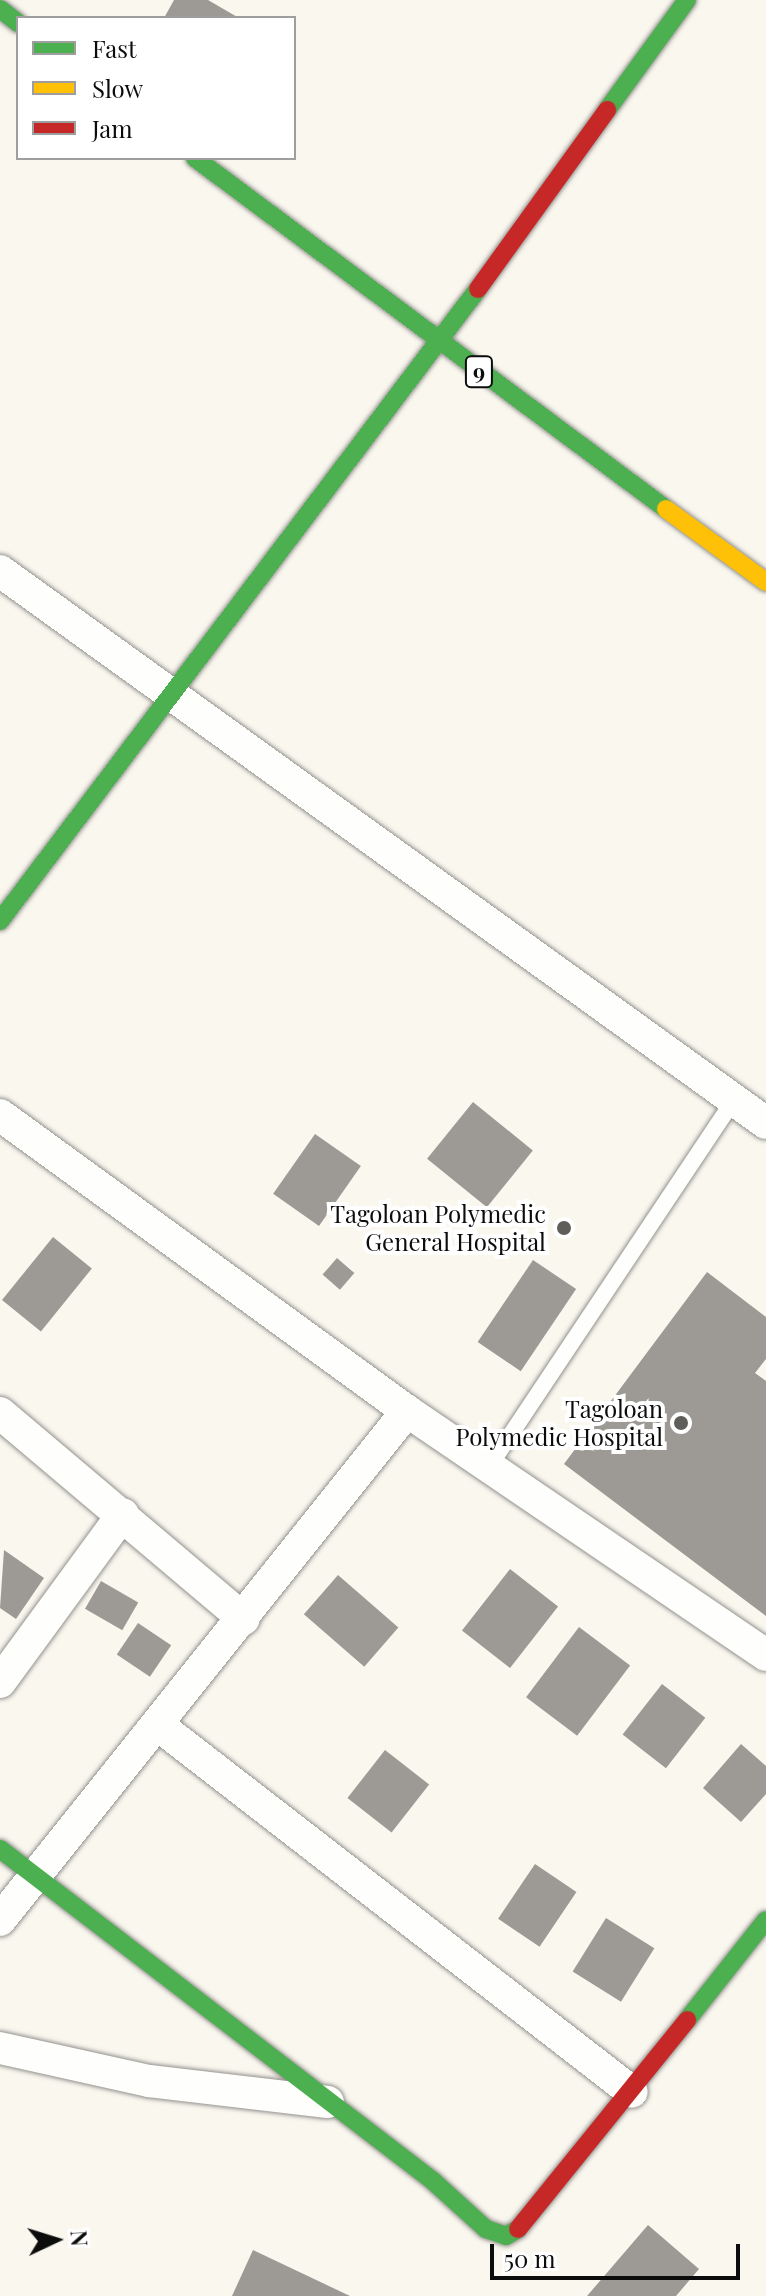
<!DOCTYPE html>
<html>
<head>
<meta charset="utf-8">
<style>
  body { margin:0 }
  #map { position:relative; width:766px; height:2296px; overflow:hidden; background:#faf7ef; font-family:"Playfair Display",serif }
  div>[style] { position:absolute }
  .building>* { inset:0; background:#9d9a95; transform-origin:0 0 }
  .roads { filter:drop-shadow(0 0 2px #93928e) drop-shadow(0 0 2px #93928e) }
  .lane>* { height:16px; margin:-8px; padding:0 8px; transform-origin:8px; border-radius:8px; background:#fefefd }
  .street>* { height:32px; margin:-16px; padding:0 16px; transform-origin:16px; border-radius:16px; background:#fefefd }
  .fast>* { height:18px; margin:-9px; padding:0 9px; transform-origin:9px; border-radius:9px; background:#4caf50 }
  .slow>* { height:18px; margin:-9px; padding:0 9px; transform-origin:9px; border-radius:9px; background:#ffc107 }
  .jam>* { height:18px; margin:-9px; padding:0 9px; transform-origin:9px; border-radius:9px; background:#c62828 }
  .dots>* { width:22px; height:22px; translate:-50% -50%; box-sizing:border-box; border:4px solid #fff; border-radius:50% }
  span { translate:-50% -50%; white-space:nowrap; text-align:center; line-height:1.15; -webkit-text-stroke:8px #fff; paint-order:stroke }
  .shield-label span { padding:2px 6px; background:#fff; border:2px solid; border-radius:6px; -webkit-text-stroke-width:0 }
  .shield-label { font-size:22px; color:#0c0c0c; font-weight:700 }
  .poi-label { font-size:24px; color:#0c0c0c }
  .right { translate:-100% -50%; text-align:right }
  .legend { position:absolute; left:16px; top:16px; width:280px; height:144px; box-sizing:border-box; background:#fff; border:2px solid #9e9e9e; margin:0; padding:10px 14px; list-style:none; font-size:24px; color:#0c0c0c }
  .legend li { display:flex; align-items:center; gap:16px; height:40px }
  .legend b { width:40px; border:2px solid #9e9e9e }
  .north { position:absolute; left:16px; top:2200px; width:80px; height:80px; -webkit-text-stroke:6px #fff; paint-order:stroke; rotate:86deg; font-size:22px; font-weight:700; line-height:32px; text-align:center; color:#0c0c0c }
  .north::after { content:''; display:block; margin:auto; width:28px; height:36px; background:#0c0c0c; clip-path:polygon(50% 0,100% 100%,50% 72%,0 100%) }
  .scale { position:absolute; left:490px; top:2244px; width:250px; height:36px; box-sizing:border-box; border:4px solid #0c0c0c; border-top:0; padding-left:10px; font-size:24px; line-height:28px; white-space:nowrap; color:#0c0c0c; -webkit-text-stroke:6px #fff; paint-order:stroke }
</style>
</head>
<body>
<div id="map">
  <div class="building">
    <div style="clip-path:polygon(174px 0,208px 0,239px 18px,164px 18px)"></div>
    <div style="left:473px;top:1102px;width:77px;height:73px;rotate:39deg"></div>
    <div style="left:315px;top:1134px;width:56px;height:73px;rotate:35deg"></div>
    <div style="left:53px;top:1237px;width:50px;height:81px;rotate:39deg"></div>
    <div style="left:337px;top:1258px;width:23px;height:22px;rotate:41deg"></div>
    <div style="left:533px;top:1260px;width:52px;height:99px;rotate:34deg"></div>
    <div style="clip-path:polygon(707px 1272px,766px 1317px,766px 1359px,755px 1373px,766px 1381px,766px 1616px,564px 1464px)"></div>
    <div style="clip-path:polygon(4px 1550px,44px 1578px,16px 1619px,0 1608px)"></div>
    <div style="left:510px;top:1569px;width:61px;height:78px;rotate:38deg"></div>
    <div style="left:338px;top:1575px;width:80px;height:52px;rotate:41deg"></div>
    <div style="left:101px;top:1581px;width:43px;height:32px;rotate:30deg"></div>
    <div style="left:138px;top:1623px;width:40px;height:38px;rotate:34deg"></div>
    <div style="left:579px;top:1627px;width:64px;height:88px;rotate:37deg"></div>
    <div style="left:662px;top:1684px;width:55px;height:64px;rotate:38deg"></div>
    <div style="clip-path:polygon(741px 1744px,766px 1766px,766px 1794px,741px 1822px,703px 1788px)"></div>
    <div style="left:385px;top:1750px;width:56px;height:61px;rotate:38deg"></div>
    <div style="left:535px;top:1864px;width:50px;height:66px;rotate:34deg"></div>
    <div style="left:606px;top:1918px;width:57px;height:63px;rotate:32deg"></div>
    <div style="clip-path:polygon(648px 2225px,699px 2269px,676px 2296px,587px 2296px)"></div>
    <div style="clip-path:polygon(253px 2250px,350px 2296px,232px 2296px)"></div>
  </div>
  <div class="roads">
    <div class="lane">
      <div style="left:489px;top:1467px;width:441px;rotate:-56.3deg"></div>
    </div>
    <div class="street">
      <div style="left:0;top:571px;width:944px;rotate:35.78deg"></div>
      <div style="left:0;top:1115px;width:503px;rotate:36.03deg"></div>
      <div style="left:407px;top:1411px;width:434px;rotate:34.2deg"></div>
      <div style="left:0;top:1413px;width:319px;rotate:40.2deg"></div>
      <div style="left:0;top:1682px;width:208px;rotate:-53.8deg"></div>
      <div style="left:158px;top:1725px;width:599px;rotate:37.75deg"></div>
      <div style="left:0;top:1920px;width:652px;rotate:-51.35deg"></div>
      <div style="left:0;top:2048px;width:153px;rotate:12.5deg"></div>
      <div style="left:149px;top:2081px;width:180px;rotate:6.7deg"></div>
    </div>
    <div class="fast">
      <div style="left:0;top:9px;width:23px;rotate:38deg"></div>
      <div style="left:607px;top:110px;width:136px;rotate:-54deg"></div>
      <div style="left:195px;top:158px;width:587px;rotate:36.69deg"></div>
      <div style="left:0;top:921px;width:792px;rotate:-52.9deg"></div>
      <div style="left:0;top:1849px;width:546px;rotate:37.48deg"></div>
      <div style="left:433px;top:2181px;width:72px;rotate:42.2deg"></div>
      <div style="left:486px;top:2229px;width:21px;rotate:19deg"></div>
      <div style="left:506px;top:2236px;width:14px;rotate:-30deg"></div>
      <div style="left:687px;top:2020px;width:127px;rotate:-51.7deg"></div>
    </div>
    <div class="slow">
      <div style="left:666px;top:509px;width:124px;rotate:36.1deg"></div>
    </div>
    <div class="jam">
      <div style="left:478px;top:289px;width:221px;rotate:-54.2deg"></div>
      <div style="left:518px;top:2229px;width:269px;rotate:-51deg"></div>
    </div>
  </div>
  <div class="dots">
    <div style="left:564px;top:1228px;background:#5f5e5b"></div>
    <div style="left:681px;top:1423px;background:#5f5e5b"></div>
  </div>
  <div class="shield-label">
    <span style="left:479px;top:372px">9</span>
  </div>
  <div class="poi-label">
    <span class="right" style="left:546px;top:1228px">Tagoloan Polymedic<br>General Hospital</span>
    <span class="right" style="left:663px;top:1423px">Tagoloan<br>Polymedic Hospital</span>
  </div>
  <ul class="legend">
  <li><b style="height:10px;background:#4caf50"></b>Fast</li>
  <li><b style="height:10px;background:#ffc107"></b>Slow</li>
  <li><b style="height:10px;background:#c62828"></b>Jam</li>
  </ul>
  <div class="north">N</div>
  <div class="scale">50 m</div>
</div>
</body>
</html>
